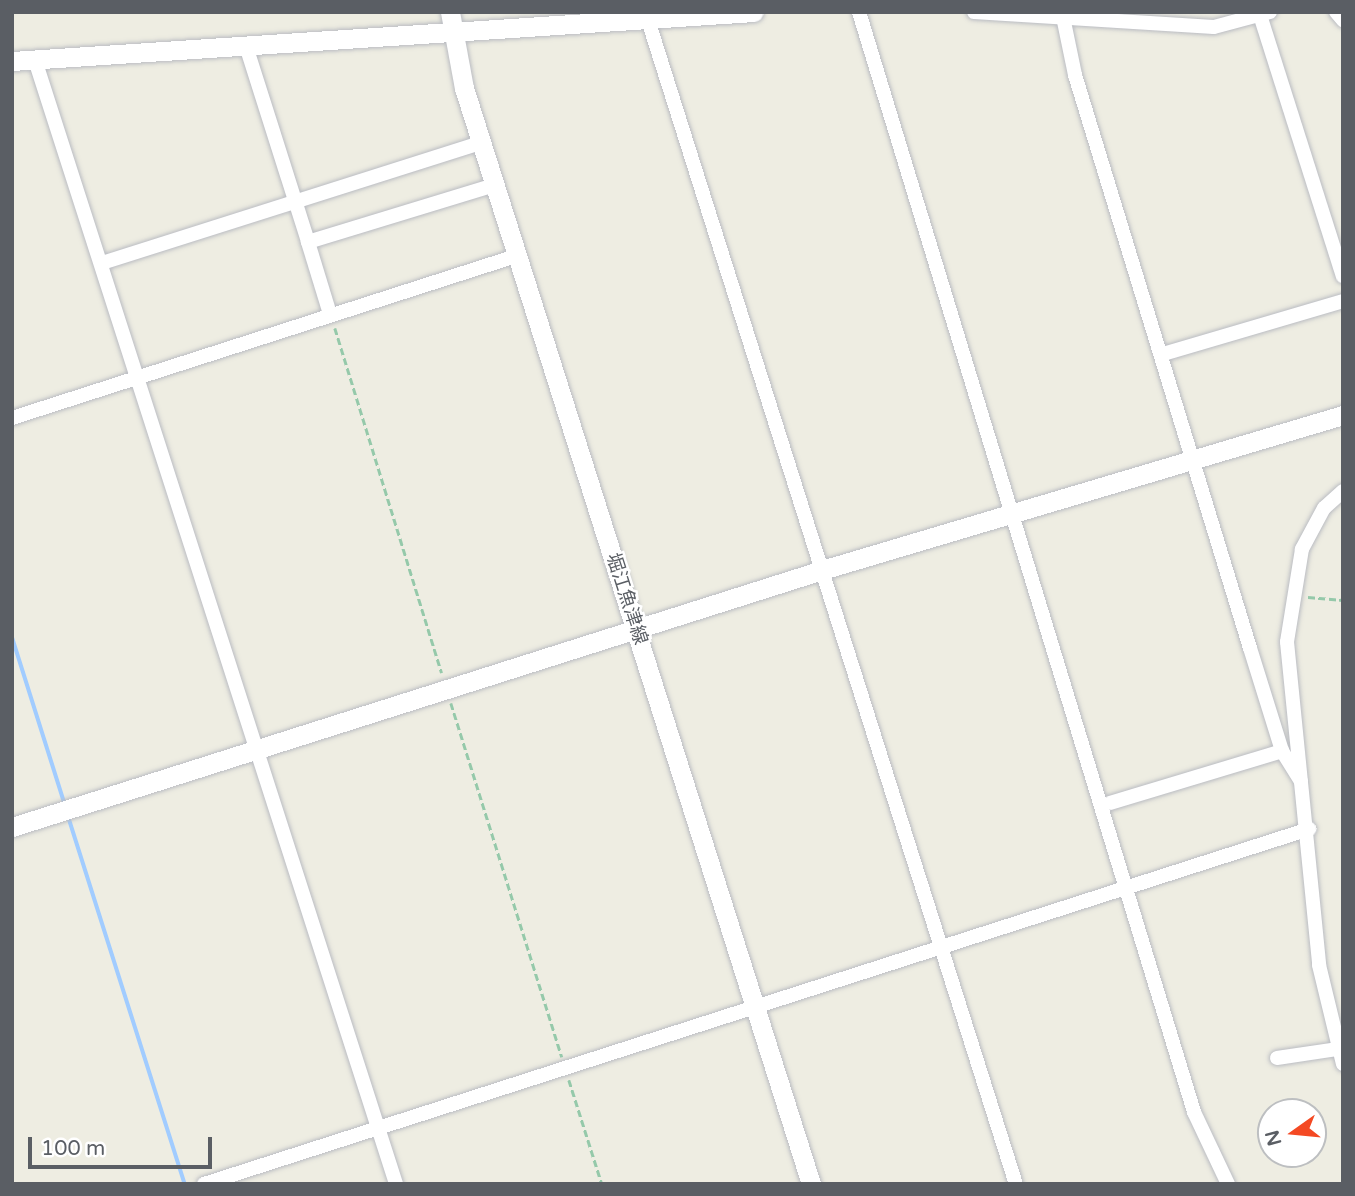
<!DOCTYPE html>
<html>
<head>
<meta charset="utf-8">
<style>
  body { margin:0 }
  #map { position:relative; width:1355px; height:1196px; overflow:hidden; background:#eeede2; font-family:"Varela Round","Noto Sans JP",sans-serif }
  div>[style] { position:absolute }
  .stream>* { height:3.5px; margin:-1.75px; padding:0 1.75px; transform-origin:1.75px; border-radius:1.75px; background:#a1ccff }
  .path>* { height:2.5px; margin-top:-1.25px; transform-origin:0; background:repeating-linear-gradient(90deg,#95c9aa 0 7px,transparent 0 10.5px) }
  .roads { filter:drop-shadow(0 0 2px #babcc2) drop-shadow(0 0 2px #babcc2) }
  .street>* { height:14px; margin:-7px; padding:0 7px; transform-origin:7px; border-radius:7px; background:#fff }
  .secondary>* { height:19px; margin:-9.5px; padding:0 9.5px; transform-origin:9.5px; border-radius:9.5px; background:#fff }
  span { translate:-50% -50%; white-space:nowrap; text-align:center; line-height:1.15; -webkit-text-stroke:5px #fff; paint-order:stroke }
  .street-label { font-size:19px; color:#5a5e64 }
  .frame { position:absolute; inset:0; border:14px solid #5a5e64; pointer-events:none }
  .north { position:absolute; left:1257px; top:1098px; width:70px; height:70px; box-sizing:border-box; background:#fff; border:2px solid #bdbfc1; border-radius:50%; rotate:255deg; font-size:19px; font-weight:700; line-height:28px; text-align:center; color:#5a5e64 }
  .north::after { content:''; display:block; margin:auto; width:24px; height:32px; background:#f44923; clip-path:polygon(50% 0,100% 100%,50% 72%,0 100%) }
  .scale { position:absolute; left:28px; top:1137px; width:184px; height:32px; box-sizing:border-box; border:4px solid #5a5e64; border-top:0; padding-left:9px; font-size:21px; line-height:24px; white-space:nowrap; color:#5a5e64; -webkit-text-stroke:5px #fff; paint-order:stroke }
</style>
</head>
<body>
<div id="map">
  <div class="stream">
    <div style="left:12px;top:636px;width:176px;rotate:72.5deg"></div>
    <div style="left:68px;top:815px;width:387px;rotate:72.4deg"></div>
  </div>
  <div class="path">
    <div style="left:335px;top:328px;width:361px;rotate:72.8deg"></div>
    <div style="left:1308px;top:597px;width:35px;rotate:5deg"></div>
    <div style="left:451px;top:703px;width:371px;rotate:72.6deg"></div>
    <div style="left:569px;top:1080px;width:109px;rotate:72.4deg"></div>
  </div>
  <div class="roads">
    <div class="street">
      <div style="left:859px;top:12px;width:1150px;rotate:73.06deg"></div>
      <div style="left:1194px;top:1112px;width:80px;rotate:64.7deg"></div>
      <div style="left:974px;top:12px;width:240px;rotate:3.6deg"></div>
      <div style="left:1214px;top:27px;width:58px;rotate:-15deg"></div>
      <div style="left:1062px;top:12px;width:64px;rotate:78.3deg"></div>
      <div style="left:1075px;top:75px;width:599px;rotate:73.02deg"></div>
      <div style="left:1250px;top:648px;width:108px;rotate:72.7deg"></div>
      <div style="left:1282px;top:751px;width:36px;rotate:58deg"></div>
      <div style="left:1336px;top:12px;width:11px;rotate:49deg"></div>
      <div style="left:1260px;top:15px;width:274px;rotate:72.4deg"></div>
      <div style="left:648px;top:20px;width:1221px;rotate:72.46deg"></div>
      <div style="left:246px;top:46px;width:206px;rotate:72.4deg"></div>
      <div style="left:35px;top:60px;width:1181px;rotate:72.19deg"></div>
      <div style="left:102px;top:263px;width:398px;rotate:-17.6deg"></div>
      <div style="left:330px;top:314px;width:75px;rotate:-107deg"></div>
      <div style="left:308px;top:242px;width:195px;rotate:-17deg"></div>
      <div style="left:1163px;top:354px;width:188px;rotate:-16.4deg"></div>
      <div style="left:12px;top:418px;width:529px;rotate:-17.82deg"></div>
      <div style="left:1343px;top:491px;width:25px;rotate:138deg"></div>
      <div style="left:1324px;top:508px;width:47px;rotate:118.2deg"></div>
      <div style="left:1302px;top:549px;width:94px;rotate:99.2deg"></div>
      <div style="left:1287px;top:642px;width:325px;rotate:84.3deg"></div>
      <div style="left:1319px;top:965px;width:102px;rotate:76.4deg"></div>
      <div style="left:1110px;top:803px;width:180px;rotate:-16.8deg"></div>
      <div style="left:1277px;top:1058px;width:62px;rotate:-8.4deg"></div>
      <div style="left:204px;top:1184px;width:1161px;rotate:-17.81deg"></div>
    </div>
    <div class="secondary">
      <div style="left:450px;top:12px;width:77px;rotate:79.6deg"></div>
      <div style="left:464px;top:88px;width:1150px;rotate:72.43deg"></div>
      <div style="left:12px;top:61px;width:743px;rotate:-3.78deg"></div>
      <div style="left:12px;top:827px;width:850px;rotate:-17.6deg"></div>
      <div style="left:822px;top:570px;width:544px;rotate:-16.57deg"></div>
    </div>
  </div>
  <div class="street-label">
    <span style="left:626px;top:599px;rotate:72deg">堀江魚津線</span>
  </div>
  <div class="frame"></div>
  <div class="north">N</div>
  <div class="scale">100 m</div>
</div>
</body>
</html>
